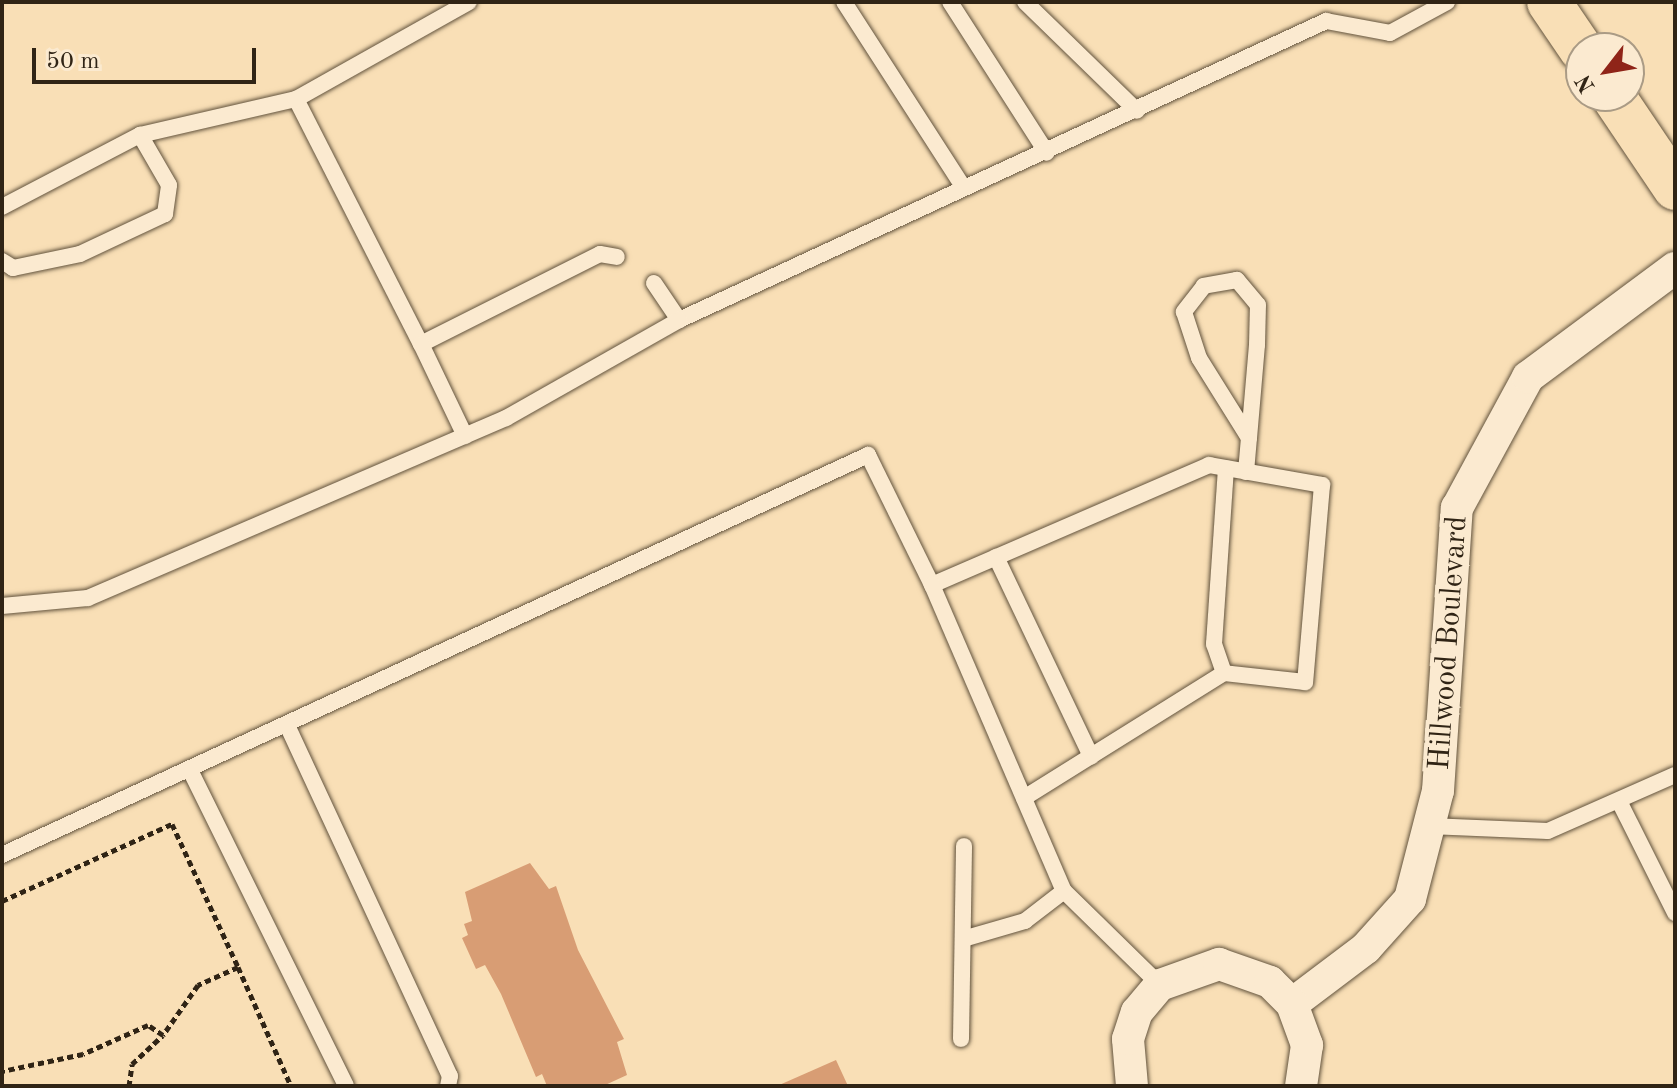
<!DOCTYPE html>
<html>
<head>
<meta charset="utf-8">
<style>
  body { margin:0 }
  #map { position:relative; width:1677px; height:1088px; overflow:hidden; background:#f9dfb6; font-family:"Old Standard TT",serif }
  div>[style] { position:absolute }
  .building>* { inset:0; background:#d89d74 }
  .path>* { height:5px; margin-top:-2.5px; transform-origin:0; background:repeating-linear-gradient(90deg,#302415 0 6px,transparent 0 10px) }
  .roads { filter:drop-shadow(0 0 2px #62533d) drop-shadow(0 0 2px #62533d) }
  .service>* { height:16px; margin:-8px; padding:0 8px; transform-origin:8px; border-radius:8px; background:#fbead0 }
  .minor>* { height:32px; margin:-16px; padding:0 16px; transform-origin:16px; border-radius:16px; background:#fbead0 }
  .primary>* { height:44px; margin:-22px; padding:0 22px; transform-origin:22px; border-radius:22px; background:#f9dfb6 }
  span { translate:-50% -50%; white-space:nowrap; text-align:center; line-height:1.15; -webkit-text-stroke:8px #fbead0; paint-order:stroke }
  .street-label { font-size:30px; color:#302415 }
  .frame { position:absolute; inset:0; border:4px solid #302415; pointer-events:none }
  .north { position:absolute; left:1565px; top:32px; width:80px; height:80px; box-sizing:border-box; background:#fbead0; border:2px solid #aa9b85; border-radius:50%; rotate:239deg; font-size:22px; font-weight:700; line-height:32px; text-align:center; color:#302415 }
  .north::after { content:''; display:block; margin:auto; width:28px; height:36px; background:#8f2418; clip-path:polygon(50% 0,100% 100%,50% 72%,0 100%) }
  .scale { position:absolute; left:32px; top:48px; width:224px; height:36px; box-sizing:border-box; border:4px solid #302415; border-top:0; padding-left:10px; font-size:24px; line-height:28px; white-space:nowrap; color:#302415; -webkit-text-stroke:6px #fbead0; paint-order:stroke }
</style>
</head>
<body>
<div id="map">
  <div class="building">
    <div style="clip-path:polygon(530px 863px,549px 889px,556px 886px,578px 950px,624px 1039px,617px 1042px,627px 1075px,603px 1086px,547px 1086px,542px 1074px,536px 1077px,501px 994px,485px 965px,476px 969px,462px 938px,468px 935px,464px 924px,472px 921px,465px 892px)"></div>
    <div style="clip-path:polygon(836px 1060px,848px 1086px,777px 1086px)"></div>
  </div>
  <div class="path">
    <div style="left:2px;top:901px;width:187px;rotate:-24.4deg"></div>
    <div style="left:172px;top:824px;width:157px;rotate:65.2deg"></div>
    <div style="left:238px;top:967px;width:44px;rotate:155.8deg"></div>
    <div style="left:198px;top:985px;width:61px;rotate:125deg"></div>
    <div style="left:163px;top:1035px;width:18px;rotate:-146deg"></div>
    <div style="left:148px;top:1025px;width:71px;rotate:156deg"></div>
    <div style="left:83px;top:1054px;width:83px;rotate:168.1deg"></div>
    <div style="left:238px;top:967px;width:130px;rotate:66deg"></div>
    <div style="left:129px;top:1086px;width:22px;rotate:-82deg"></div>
    <div style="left:132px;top:1064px;width:42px;rotate:-43.1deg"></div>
  </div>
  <div class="roads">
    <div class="service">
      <div style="left:844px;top:2px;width:221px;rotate:57.2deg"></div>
      <div style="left:950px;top:2px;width:179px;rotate:57.3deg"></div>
      <div style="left:1025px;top:2px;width:156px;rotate:44.2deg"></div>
      <div style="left:296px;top:99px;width:275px;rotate:63deg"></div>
      <div style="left:421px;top:344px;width:200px;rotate:-26.7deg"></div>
      <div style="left:600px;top:254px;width:17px;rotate:10deg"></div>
      <div style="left:2px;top:207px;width:156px;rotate:-27.6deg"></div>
      <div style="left:140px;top:135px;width:160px;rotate:-13deg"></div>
      <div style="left:296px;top:99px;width:198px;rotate:-29.3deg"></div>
      <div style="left:2px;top:261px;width:13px;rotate:32deg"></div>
      <div style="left:13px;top:268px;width:68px;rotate:-11.8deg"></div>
      <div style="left:80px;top:254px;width:94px;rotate:-25.2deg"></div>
      <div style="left:165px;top:214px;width:29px;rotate:-82deg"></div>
      <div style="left:169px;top:185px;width:58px;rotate:-120.1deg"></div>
      <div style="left:654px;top:283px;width:45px;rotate:56deg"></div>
      <div style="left:679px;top:320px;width:713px;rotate:-24.8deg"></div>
      <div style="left:1326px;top:21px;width:65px;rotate:10.6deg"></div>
      <div style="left:1390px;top:33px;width:65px;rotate:-28.5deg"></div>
      <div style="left:421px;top:344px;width:102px;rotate:64.4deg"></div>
      <div style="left:1246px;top:472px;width:34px;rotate:-85deg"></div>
      <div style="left:1249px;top:438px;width:93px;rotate:-85.1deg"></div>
      <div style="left:1257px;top:345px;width:40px;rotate:-88.6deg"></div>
      <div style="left:1258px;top:305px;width:33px;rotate:-130deg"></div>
      <div style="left:1237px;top:280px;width:34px;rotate:170deg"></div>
      <div style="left:1204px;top:286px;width:33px;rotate:128deg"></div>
      <div style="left:1184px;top:312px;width:48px;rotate:71.9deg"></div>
      <div style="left:1199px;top:358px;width:94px;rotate:58deg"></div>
      <div style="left:996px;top:557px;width:221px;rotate:64.5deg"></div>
      <div style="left:932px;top:585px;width:302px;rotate:-23.4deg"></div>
      <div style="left:1209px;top:465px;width:115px;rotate:10deg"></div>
      <div style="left:1322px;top:485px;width:198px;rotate:94.9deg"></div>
      <div style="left:1305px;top:682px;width:81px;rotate:-173.7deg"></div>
      <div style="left:1224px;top:673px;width:236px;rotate:148deg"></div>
      <div style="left:2px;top:606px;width:86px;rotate:-5.3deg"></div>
      <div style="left:88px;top:598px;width:455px;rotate:-23.3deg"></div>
      <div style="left:506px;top:418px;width:199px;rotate:-29.5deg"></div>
      <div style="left:1224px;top:673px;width:31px;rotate:-109deg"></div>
      <div style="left:1214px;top:644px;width:176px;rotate:-86.1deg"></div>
      <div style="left:287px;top:725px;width:387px;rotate:65.1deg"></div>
      <div style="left:450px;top:1076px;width:10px;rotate:101deg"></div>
      <div style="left:190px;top:770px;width:352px;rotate:63.7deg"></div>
      <div style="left:1620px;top:803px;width:123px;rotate:63.4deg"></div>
      <div style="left:1429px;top:826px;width:119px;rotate:2.4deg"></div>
      <div style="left:1548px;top:831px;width:139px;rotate:-23.8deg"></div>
      <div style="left:2px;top:855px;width:954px;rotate:-24.79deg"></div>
      <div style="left:868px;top:455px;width:145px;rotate:63.8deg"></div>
      <div style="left:932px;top:585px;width:333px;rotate:66.7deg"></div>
      <div style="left:1064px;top:891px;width:134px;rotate:44.4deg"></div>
      <div style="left:963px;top:939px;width:65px;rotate:-16.2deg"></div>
      <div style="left:1025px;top:921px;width:49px;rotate:-37.6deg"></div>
      <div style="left:961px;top:1039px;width:193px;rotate:-89.1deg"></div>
    </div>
    <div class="minor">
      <div style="left:1292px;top:1004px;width:93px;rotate:-37.1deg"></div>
      <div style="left:1366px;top:948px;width:66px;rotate:-48.1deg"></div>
      <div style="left:1410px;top:899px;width:112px;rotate:-75.5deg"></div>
      <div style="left:1438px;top:791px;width:284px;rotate:-86.2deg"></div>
      <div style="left:1457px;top:508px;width:149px;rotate:-61.5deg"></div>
      <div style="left:1528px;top:377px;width:183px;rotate:-36.6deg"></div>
      <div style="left:1132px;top:1086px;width:47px;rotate:-94.9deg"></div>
      <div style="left:1128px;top:1039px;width:28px;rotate:-72deg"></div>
      <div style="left:1137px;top:1012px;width:35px;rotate:-50deg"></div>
      <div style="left:1160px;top:985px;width:63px;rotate:-19.6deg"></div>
      <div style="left:1219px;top:964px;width:54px;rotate:19.4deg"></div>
      <div style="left:1270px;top:982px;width:31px;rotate:45deg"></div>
      <div style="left:1292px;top:1004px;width:44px;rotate:69.9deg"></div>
      <div style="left:1307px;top:1045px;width:41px;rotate:98.3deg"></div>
    </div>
    <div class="primary">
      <div style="left:1549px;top:2px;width:57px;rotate:55.8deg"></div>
      <div style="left:1613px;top:96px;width:111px;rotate:56deg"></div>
    </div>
  </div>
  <div class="street-label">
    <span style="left:1449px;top:643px;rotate:-86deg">Hillwood Boulevard</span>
  </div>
  <div class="frame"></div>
  <div class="north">N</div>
  <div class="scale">50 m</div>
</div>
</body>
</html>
